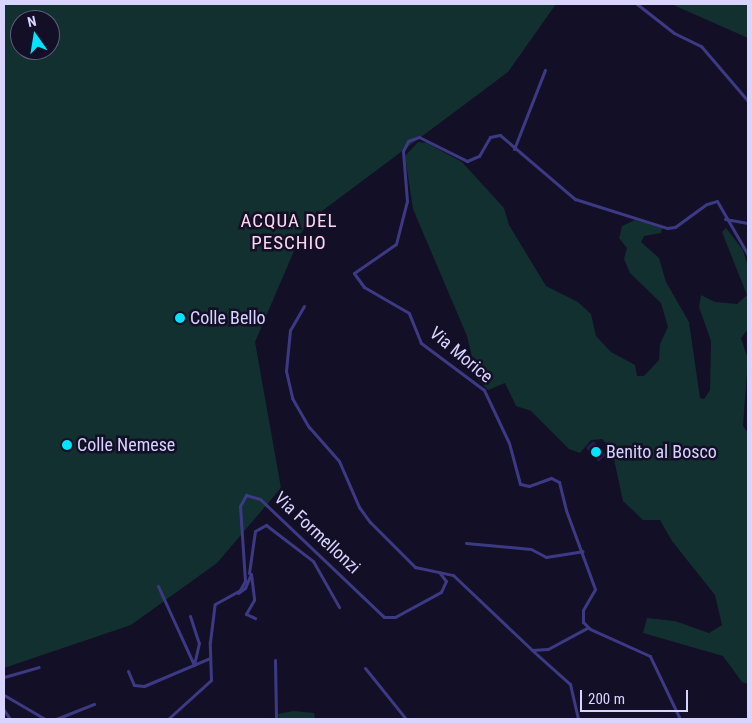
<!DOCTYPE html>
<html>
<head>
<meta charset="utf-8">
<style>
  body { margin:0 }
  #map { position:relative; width:752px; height:723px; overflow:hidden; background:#130f26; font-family:"Roboto Condensed",sans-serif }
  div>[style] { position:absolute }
  .green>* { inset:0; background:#12302f }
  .building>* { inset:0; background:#241b47; transform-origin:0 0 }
  .street>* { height:3px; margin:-1.5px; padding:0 1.5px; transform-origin:1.5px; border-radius:1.5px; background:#3d3a85 }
  .dots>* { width:14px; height:14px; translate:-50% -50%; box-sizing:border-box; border:2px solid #130f26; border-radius:50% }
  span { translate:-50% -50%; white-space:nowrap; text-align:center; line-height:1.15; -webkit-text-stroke:5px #130f26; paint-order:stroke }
  .poi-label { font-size:18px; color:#d9d4ff }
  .left { translate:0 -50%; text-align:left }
  .street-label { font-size:18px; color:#d9d4ff }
  .neighbourhood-label { font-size:19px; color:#ffd6f0; letter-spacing:1px }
  .frame { position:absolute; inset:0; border:5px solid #d9d4ff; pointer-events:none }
  .north { position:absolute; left:10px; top:10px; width:50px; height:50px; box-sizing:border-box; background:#130f26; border:1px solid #625e7d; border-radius:50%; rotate:347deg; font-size:14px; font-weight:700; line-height:20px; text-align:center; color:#d9d4ff }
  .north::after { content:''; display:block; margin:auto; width:18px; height:22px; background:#00e5ff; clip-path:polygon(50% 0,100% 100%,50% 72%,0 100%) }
  .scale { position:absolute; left:580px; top:690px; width:108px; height:22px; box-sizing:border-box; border:2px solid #d9d4ff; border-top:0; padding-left:6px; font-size:15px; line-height:18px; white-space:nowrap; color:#d9d4ff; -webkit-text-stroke:4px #130f26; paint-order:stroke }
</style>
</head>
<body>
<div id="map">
  <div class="green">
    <div style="clip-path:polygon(evenodd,4px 4px,556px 4px,508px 72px,306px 223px,255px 342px,281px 488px,217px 563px,131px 625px,4px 668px,4px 4px,20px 20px,50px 20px,50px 50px,20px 50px,20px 20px)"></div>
    <div style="clip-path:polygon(671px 4px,748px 4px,748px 38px)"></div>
    <div style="clip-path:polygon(418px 142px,427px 143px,462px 162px,504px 208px,509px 225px,546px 286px,578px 302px,591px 314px,596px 336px,611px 352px,635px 365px,637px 376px,644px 376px,659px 360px,660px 344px,668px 327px,661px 303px,630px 273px,624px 259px,627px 248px,619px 238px,622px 226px,635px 220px,662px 228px,661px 233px,644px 236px,641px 242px,659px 258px,666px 282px,689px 322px,700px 398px,704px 399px,710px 390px,711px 341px,699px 307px,701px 295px,715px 302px,737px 304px,747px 295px,722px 232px,726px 228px,743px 250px,748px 267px,748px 329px,741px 338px,748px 359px,743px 426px,748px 433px,748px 684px,742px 682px,723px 656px,643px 633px,647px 618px,675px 621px,709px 633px,722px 625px,715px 595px,672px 541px,660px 520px,643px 520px,623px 501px,612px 450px,602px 439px,591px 440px,580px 453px,569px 449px,531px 411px,516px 406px,505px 383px,488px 390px,477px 378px,467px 336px,413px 209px,405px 156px)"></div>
    <div style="clip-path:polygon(293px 711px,314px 713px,315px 719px,279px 719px,278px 714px)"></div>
  </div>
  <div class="building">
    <div style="left:593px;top:441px;width:19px;height:10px;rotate:47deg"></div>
  </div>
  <div class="street">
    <div style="left:637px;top:4px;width:47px;rotate:38.1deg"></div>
    <div style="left:674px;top:33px;width:30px;rotate:26deg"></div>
    <div style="left:701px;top:46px;width:72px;rotate:49.5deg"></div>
    <div style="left:514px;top:149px;width:85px;rotate:-68.6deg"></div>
    <div style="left:725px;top:219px;width:23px;rotate:10deg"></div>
    <div style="left:304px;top:306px;width:28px;rotate:120deg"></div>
    <div style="left:290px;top:330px;width:41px;rotate:95.6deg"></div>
    <div style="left:286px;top:371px;width:28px;rotate:77deg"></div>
    <div style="left:292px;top:398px;width:34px;rotate:60deg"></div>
    <div style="left:309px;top:427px;width:45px;rotate:48.6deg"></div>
    <div style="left:339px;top:461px;width:50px;rotate:66.5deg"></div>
    <div style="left:359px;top:507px;width:19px;rotate:54deg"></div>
    <div style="left:370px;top:522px;width:64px;rotate:45deg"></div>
    <div style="left:415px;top:567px;width:39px;rotate:12deg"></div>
    <div style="left:453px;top:575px;width:109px;rotate:43.5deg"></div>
    <div style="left:532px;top:650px;width:16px;rotate:-4deg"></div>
    <div style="left:548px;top:649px;width:44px;rotate:-28.3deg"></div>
    <div style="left:466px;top:543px;width:65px;rotate:5.3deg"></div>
    <div style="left:531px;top:549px;width:17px;rotate:28deg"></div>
    <div style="left:546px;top:557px;width:37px;rotate:-9deg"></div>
    <div style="left:249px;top:573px;width:42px;rotate:-81.9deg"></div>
    <div style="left:255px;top:531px;width:13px;rotate:-29deg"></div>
    <div style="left:266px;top:525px;width:59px;rotate:37.5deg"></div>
    <div style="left:313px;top:561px;width:53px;rotate:60.5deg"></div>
    <div style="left:158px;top:586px;width:87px;rotate:65.5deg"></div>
    <div style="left:238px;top:593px;width:9px;rotate:-36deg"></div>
    <div style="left:245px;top:588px;width:15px;rotate:-67deg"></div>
    <div style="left:251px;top:574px;width:26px;rotate:83deg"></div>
    <div style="left:254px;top:600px;width:16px;rotate:120deg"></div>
    <div style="left:246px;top:614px;width:10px;rotate:24deg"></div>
    <div style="left:190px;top:616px;width:28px;rotate:72deg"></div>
    <div style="left:199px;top:643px;width:22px;rotate:103deg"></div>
    <div style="left:533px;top:651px;width:50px;rotate:41.7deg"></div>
    <div style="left:570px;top:684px;width:35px;rotate:77deg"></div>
    <div style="left:275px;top:660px;width:59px;rotate:89deg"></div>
    <div style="left:365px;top:668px;width:65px;rotate:51.2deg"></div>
    <div style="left:128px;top:671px;width:15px;rotate:67deg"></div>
    <div style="left:134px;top:685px;width:10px;rotate:6deg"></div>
    <div style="left:144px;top:686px;width:72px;rotate:-23deg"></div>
    <div style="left:4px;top:677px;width:36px;rotate:-16deg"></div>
    <div style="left:4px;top:695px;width:48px;rotate:30.3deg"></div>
    <div style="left:4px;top:710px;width:11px;rotate:56deg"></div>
    <div style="left:56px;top:719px;width:41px;rotate:-21.5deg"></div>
    <div style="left:168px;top:719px;width:58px;rotate:-42.2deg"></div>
    <div style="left:211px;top:680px;width:38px;rotate:-92deg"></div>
    <div style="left:210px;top:642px;width:38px;rotate:-83deg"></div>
    <div style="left:215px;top:604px;width:29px;rotate:-29deg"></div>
    <div style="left:240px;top:590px;width:10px;rotate:-61deg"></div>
    <div style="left:245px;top:581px;width:75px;rotate:-93.8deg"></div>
    <div style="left:240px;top:506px;width:13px;rotate:-61deg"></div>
    <div style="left:246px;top:495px;width:15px;rotate:16deg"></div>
    <div style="left:260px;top:499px;width:171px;rotate:43.6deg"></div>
    <div style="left:384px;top:617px;width:11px"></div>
    <div style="left:395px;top:617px;width:52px;rotate:-28.5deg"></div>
    <div style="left:441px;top:592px;width:12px;rotate:-66deg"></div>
    <div style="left:446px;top:581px;width:11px;rotate:-128deg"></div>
    <div style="left:509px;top:719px;width:16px"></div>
    <div style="left:563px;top:719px;width:25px"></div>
    <div style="left:680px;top:719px;width:70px;rotate:-115.5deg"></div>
    <div style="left:650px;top:656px;width:66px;rotate:-155.8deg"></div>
    <div style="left:590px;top:629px;width:10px;rotate:-135deg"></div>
    <div style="left:583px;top:622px;width:12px;rotate:-90deg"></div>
    <div style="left:583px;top:610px;width:24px;rotate:-60deg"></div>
    <div style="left:595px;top:589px;width:84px;rotate:-110.2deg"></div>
    <div style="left:566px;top:510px;width:29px;rotate:-104deg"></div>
    <div style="left:559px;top:482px;width:9px;rotate:-153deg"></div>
    <div style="left:551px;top:478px;width:23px;rotate:160deg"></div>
    <div style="left:529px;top:486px;width:9px;rotate:-167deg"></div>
    <div style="left:520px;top:484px;width:42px;rotate:-105deg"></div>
    <div style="left:509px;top:443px;width:59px;rotate:-115.3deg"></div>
    <div style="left:484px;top:390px;width:79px;rotate:-143.3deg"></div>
    <div style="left:421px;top:343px;width:32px;rotate:-112deg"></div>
    <div style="left:409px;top:313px;width:52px;rotate:-150deg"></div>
    <div style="left:364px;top:287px;width:17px;rotate:-126deg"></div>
    <div style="left:354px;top:273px;width:51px;rotate:-34.6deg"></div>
    <div style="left:396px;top:244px;width:44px;rotate:-75.7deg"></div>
    <div style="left:407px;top:201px;width:50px;rotate:-94.6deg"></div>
    <div style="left:403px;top:151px;width:11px;rotate:-63deg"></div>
    <div style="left:408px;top:141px;width:12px;rotate:-20deg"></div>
    <div style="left:419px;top:137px;width:54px;rotate:26.6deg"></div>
    <div style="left:467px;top:161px;width:13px;rotate:-23deg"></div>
    <div style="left:479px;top:156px;width:22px;rotate:-60deg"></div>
    <div style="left:490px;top:137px;width:10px;rotate:-11deg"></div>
    <div style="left:500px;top:135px;width:99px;rotate:40.5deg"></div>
    <div style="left:575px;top:199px;width:96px;rotate:17.5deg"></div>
    <div style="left:667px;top:228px;width:8px;rotate:-7deg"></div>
    <div style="left:675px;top:227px;width:39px;rotate:-36deg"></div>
    <div style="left:707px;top:204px;width:10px;rotate:-17deg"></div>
    <div style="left:717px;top:201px;width:62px;rotate:60.1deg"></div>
  </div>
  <div class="dots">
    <div style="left:180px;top:318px;background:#00e5ff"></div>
    <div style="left:67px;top:445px;background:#00e5ff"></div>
    <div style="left:596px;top:452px;background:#00e5ff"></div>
  </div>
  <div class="poi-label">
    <span class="left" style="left:190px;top:318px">Colle Bello</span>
    <span class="left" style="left:77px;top:445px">Colle Nemese</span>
    <span class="left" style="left:606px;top:452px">Benito al Bosco</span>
  </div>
  <div class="street-label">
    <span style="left:461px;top:355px;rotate:40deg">Via Morice</span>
    <span style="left:317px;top:533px;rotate:43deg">Via Formellonzi</span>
  </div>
  <div class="neighbourhood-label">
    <span style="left:289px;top:232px">ACQUA DEL<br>PESCHIO</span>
  </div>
  <div class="frame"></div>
  <div class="north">N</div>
  <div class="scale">200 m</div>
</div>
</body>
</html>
